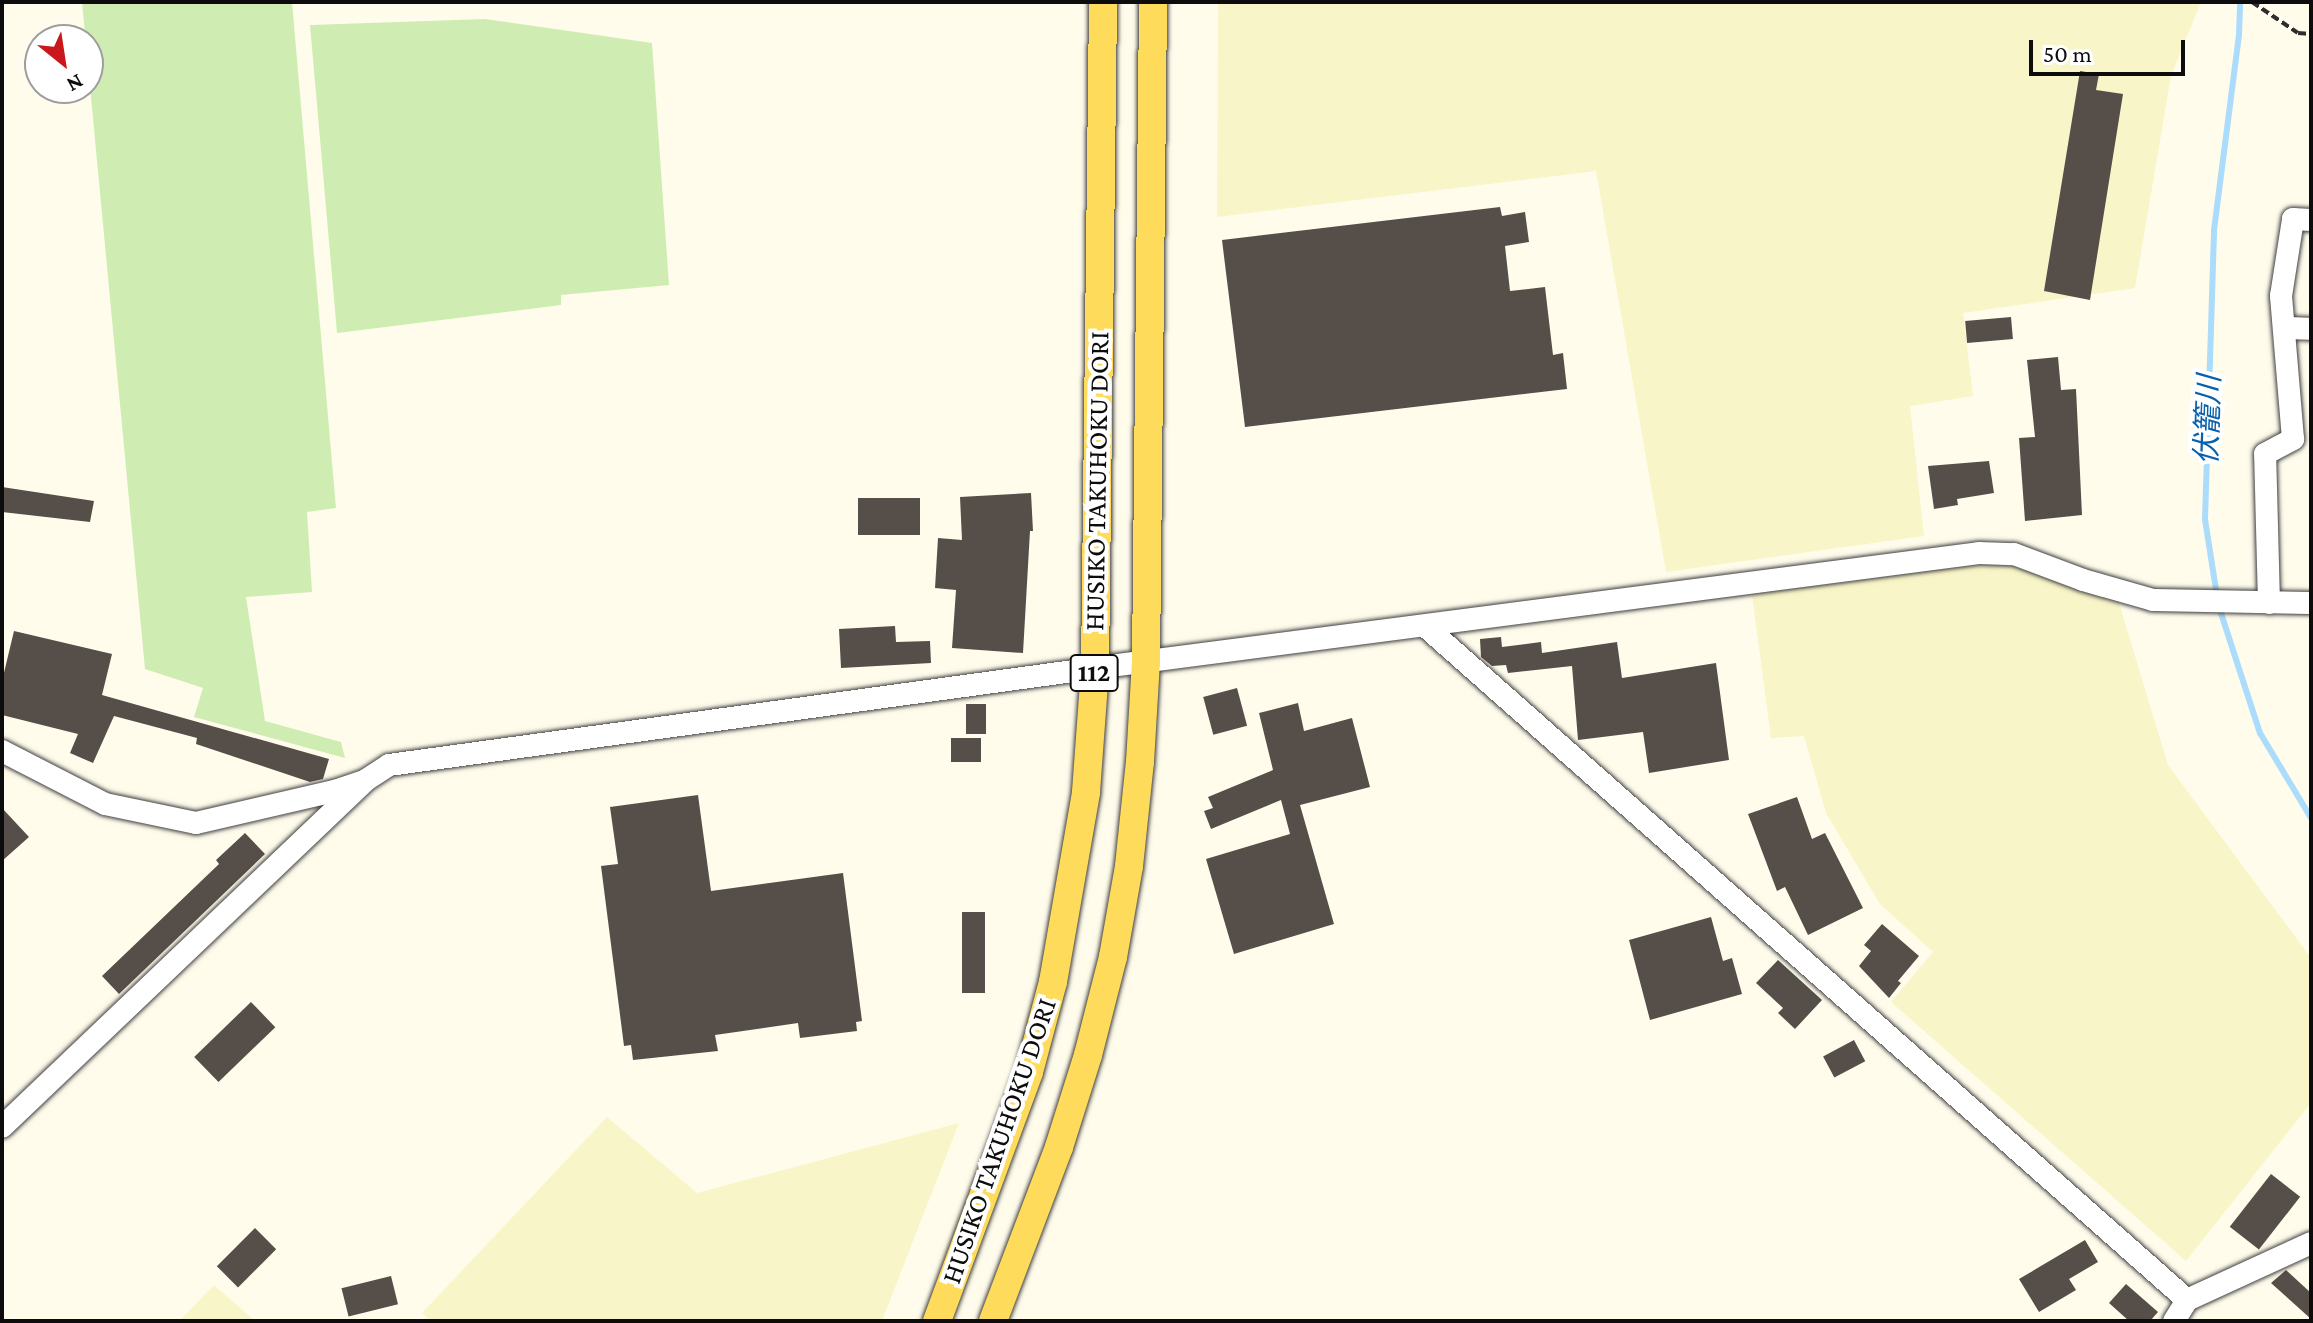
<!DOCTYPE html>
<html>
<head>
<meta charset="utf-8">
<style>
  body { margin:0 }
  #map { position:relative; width:2313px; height:1323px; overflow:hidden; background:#fffcec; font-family:"Crimson Pro","Noto Sans JP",serif }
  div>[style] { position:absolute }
  .farmland>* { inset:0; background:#f8f5c9 }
  .green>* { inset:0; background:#cfedb2 }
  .stream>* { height:6px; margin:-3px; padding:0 3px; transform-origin:3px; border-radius:3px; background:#abdcfc }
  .building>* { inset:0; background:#564e48; transform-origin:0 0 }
  .path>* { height:4px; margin-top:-2px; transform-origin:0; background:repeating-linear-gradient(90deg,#2e2e2e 0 8px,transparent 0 12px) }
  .roads { filter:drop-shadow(0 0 2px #3f3f3f) drop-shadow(0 0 2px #3f3f3f) }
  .minor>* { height:22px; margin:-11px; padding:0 11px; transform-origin:11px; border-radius:11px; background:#fff }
  .major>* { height:28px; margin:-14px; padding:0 14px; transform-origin:14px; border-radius:14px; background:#ffdb5c }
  span { translate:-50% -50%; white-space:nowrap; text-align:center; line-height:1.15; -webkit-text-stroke:8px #fff; paint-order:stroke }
  .shield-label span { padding:2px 6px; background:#fff; border:2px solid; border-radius:6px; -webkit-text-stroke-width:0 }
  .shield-label { font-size:26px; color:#0c0c0c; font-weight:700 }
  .street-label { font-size:28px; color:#0c0c0c }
  .water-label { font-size:30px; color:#0a60aa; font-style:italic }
  .frame { position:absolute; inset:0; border:4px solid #0c0c0c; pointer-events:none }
  .north { position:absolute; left:24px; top:24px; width:80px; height:80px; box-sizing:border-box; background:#fff; border:2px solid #9e9e9e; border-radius:50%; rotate:150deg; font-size:22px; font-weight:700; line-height:32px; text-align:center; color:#0c0c0c }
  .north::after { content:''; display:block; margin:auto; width:28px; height:36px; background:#c9171c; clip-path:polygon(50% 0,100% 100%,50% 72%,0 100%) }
  .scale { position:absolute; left:2029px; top:40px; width:156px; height:36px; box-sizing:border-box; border:4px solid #0c0c0c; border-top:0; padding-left:10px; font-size:24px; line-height:28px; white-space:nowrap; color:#0c0c0c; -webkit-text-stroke:6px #fff; paint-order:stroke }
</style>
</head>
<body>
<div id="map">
  <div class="farmland">
    <div style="clip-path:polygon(1218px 2px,2201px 2px,2171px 76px,2135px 288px,1963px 313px,1973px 396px,1910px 406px,1924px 536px,1666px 572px,1596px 171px,1217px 217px)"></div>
    <div style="clip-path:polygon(2011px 557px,2116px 593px,2168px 765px,2311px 958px,2311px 1103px,2186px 1261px,1891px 1002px,1933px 952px,1880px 904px,1826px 813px,1804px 736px,1771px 738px,1751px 587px)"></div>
    <div style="clip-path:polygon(607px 1117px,697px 1193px,959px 1123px,882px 1321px,430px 1321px,422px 1313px)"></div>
    <div style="clip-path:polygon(214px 1285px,255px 1321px,179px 1321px)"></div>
  </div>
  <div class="green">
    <div style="clip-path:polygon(82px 2px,292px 2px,336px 508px,307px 512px,312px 592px,246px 597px,265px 721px,341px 742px,345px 758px,194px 717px,203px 688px,145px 669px)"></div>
    <div style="clip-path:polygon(485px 19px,652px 43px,669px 285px,561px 295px,561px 305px,337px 333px,310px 25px)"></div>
  </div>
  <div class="stream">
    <div style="left:2217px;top:596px;width:78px;rotate:-98.9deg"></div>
    <div style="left:2205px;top:519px;width:289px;rotate:-88.2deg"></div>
    <div style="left:2214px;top:230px;width:197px;rotate:-82.7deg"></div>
    <div style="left:2239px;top:35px;width:33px;rotate:-88deg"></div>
    <div style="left:2219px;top:607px;width:133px;rotate:72deg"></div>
    <div style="left:2260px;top:733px;width:99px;rotate:59deg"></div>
  </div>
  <div class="building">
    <div style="clip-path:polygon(2080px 71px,2099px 74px,2096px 90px,2123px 94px,2090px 300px,2044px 291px)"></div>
    <div style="clip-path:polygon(1500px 207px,1502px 216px,1525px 212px,1529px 242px,1505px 246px,1510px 291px,1545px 287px,1553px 355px,1563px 353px,1567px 389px,1245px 427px,1222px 240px)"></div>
    <div style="left:2011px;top:317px;width:22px;height:46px;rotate:85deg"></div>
    <div style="clip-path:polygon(2058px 357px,2061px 390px,2076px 389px,2082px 515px,2025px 521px,2019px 438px,2035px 437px,2027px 360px)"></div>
    <div style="clip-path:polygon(1989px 461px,1994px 493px,1957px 499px,1958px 505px,1934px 509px,1928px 466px)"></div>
    <div style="clip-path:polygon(2px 487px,94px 501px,90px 522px,2px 512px)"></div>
    <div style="clip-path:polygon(1031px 493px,1033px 531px,1030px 531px,1023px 653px,952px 648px,956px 590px,935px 588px,938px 538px,962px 540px,960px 497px)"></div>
    <div style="left:920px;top:498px;width:37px;height:62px;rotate:90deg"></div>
    <div style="clip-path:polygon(895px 626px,896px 642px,930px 641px,931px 663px,841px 668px,839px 629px)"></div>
    <div style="clip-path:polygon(14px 631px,112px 654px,102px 695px,329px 759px,323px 779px,310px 782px,196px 744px,197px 738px,114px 716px,93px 763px,70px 753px,78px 734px,2px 715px,2px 681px)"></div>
    <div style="clip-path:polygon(1501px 637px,1502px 647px,1541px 642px,1542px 653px,1617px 642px,1622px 678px,1716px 663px,1729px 760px,1649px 773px,1643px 732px,1578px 740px,1572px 666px,1508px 673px,1506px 665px,1492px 666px,1481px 657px,1480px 639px)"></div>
    <div style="left:1237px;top:688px;width:39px;height:35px;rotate:75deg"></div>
    <div style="clip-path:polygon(1298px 703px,1304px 731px,1352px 718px,1370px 787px,1300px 805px,1334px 924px,1234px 954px,1206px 859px,1290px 834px,1281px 800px,1211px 829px,1204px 811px,1213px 808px,1208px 797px,1273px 770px,1259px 713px)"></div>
    <div style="left:966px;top:704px;width:20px;height:30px"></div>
    <div style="left:951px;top:738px;width:30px;height:24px"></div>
    <div style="clip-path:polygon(698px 795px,711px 891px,843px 873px,862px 1021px,856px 1022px,857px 1031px,800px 1038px,798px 1023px,715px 1035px,718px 1051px,633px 1060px,631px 1045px,624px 1046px,601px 866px,618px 864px,610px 807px)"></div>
    <div style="clip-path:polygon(1797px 797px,1812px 839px,1825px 833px,1863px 908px,1808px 935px,1785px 887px,1777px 891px,1748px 814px)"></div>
    <div style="clip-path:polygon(2px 808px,29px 837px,2px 861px)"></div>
    <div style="clip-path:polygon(245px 833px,265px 854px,119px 994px,102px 976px,219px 864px,216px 860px)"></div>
    <div style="left:962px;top:912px;width:23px;height:81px"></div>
    <div style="clip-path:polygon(1711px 917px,1723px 961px,1732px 958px,1742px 994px,1650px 1020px,1629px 940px)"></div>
    <div style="clip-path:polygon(1882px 924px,1919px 956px,1898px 981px,1901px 983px,1889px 998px,1859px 966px,1871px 951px,1864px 945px)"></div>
    <div style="clip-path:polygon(1778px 960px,1822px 1000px,1795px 1029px,1778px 1013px,1783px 1008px,1756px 983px)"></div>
    <div style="left:251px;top:1002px;width:35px;height:79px;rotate:46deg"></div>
    <div style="left:1854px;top:1040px;width:24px;height:35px;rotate:62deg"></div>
    <div style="left:2271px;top:1174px;width:37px;height:67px;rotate:38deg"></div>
    <div style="left:255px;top:1228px;width:30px;height:54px;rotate:45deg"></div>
    <div style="clip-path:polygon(2085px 1240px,2098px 1262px,2069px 1279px,2076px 1290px,2039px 1312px,2019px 1279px)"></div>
    <div style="clip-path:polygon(2286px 1270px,2311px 1293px,2311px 1319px,2271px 1283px)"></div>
    <div style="left:391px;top:1276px;width:29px;height:51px;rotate:76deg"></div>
    <div style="clip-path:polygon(2126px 1284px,2158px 1312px,2150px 1321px,2129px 1321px,2109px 1303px)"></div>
  </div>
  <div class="path">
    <div style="left:2252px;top:2px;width:55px;rotate:34deg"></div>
    <div style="left:2298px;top:33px;width:13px;rotate:4deg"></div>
  </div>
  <div class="roads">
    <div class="minor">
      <div style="left:2286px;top:328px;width:25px;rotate:2deg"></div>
      <div style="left:2269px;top:603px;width:149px;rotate:-91.5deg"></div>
      <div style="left:2265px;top:454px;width:32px;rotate:-28deg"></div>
      <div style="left:2293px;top:439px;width:144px;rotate:-94.8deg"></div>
      <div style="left:2281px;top:296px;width:78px;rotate:-81.1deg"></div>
      <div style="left:2293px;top:219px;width:18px;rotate:3deg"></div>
      <div style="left:1425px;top:626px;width:1017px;rotate:41.49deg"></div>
      <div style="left:2px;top:751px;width:116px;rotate:27.2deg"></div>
      <div style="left:105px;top:804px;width:93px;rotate:11.8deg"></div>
      <div style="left:196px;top:823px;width:143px;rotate:-13deg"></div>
      <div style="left:335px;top:791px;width:28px;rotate:-19deg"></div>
      <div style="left:2px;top:1127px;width:503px;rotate:-43.63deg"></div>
      <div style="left:366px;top:780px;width:27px;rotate:-33deg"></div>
      <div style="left:389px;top:765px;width:713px;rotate:-7.82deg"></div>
      <div style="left:1095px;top:668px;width:891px;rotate:-7.41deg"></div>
      <div style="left:1979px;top:553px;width:35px;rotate:2deg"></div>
      <div style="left:2014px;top:554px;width:74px;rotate:20.6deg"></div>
      <div style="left:2083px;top:580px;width:73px;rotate:15.9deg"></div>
      <div style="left:2153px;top:600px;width:158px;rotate:1.1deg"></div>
      <div style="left:2174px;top:1321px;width:25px;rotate:-58deg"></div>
      <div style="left:2187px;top:1300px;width:136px;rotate:-24.7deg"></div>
    </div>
    <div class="major">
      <div style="left:937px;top:1321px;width:265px;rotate:-69.7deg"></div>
      <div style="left:1029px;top:1072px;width:93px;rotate:-75.1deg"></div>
      <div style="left:1053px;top:982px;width:193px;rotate:-80.1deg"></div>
      <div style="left:1086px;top:792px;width:124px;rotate:-85.8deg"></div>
      <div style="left:1095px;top:668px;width:666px;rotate:-89.31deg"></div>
      <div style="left:993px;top:1321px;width:186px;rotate:-69.2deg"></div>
      <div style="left:1059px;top:1147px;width:96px;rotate:-72.5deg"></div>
      <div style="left:1088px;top:1055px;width:101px;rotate:-75.7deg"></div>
      <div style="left:1113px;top:957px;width:92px;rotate:-80deg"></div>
      <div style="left:1129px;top:866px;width:105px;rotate:-84deg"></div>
      <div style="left:1140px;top:762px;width:100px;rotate:-86.6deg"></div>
      <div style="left:1146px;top:662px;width:660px;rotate:-89.39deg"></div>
    </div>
  </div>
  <div class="shield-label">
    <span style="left:1094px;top:673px">112</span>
  </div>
  <div class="street-label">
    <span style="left:1097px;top:481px;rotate:-89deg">HUSIKO TAKUHOKU DORI</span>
    <span style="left:999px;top:1141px;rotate:-71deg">HUSIKO TAKUHOKU DORI</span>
  </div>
  <div class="water-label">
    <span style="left:2208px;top:420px;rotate:-88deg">伏籠川</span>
  </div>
  <div class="frame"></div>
  <div class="north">N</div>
  <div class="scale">50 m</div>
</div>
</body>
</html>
